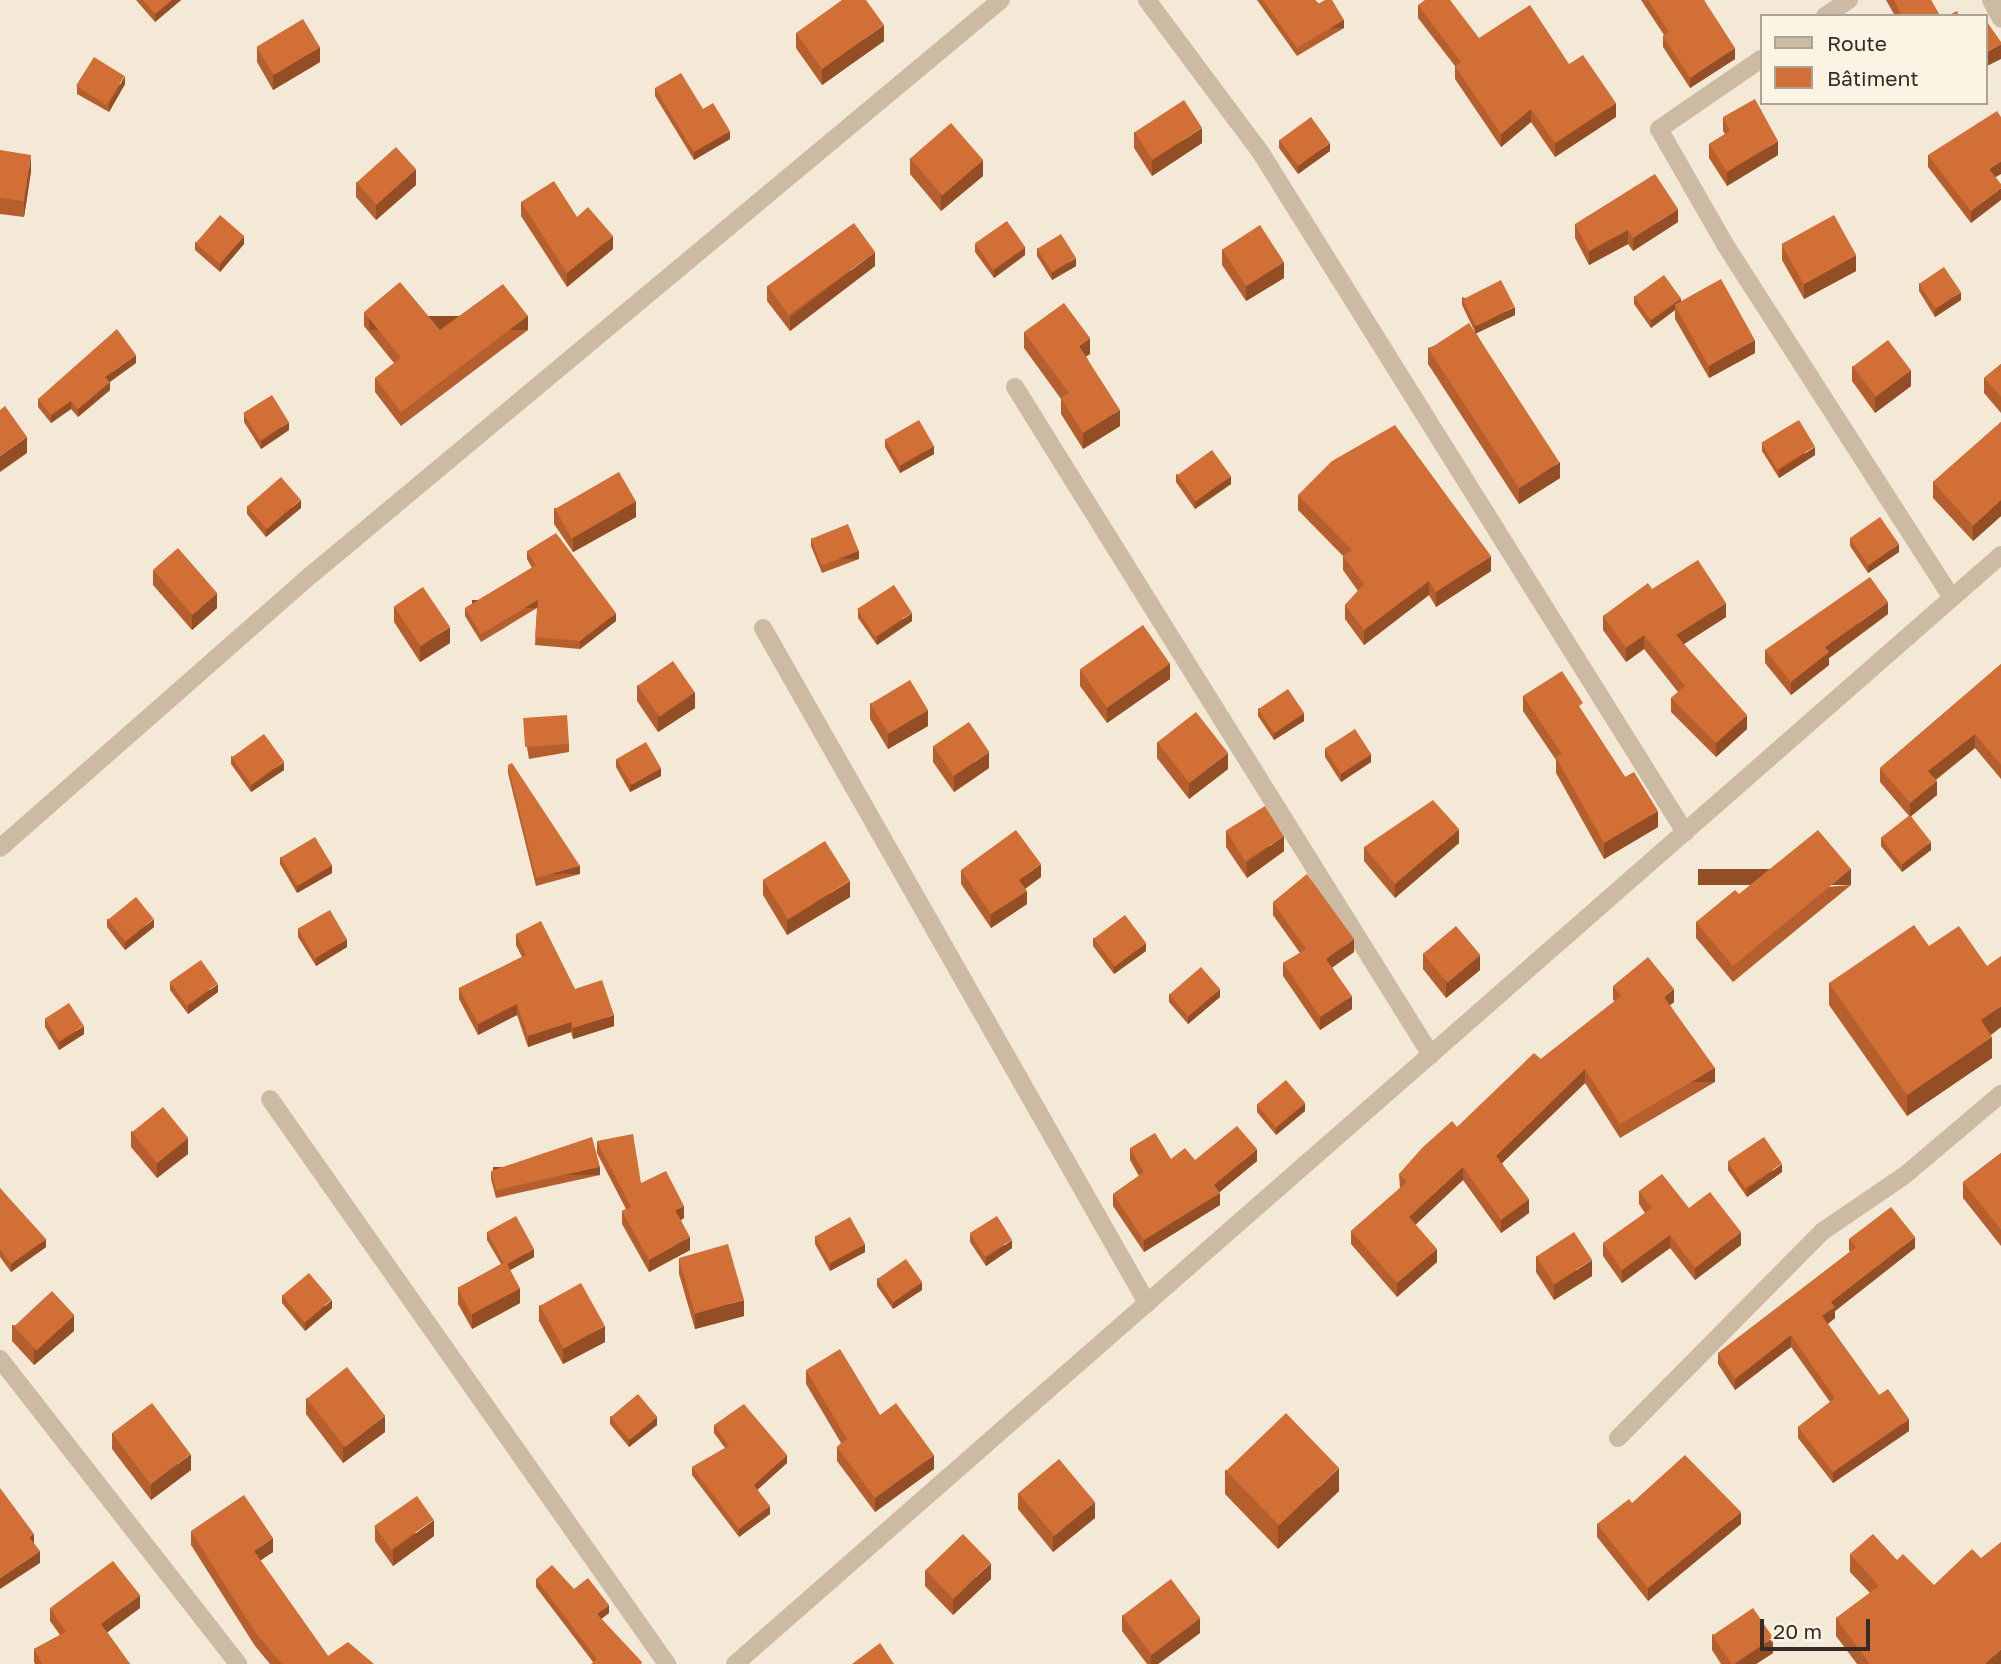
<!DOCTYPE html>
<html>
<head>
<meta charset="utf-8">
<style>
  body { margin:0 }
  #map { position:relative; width:2001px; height:1664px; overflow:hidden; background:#f3e9d6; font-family:"Golos Text",sans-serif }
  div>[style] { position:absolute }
  .street>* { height:18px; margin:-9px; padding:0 9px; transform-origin:9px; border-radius:9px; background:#ccbaa2 }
  .wall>* { inset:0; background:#b55f2e }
  .shaded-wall>* { inset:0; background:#934e26; transform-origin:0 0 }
  .building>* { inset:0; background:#d26f36; transform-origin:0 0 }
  span { translate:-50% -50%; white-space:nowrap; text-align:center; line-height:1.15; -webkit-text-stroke:7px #fbf3e3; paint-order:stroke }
  .legend { position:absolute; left:1760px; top:14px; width:228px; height:91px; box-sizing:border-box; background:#fbf3e3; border:2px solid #aca397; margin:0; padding:9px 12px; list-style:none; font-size:21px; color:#362c25 }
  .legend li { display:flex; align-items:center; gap:14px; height:35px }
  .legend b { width:35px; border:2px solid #aca397 }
  .scale { position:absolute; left:1760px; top:1619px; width:110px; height:32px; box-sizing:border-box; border:4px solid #362c25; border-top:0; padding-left:9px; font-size:21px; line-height:24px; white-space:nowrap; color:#362c25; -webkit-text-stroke:5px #fbf3e3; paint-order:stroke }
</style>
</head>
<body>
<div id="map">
  <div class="street">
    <div style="left:1147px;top:0;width:191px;rotate:53.3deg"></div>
    <div style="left:1261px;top:153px;width:801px;rotate:58.02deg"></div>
    <div style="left:1991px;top:0;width:21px;rotate:62deg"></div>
    <div style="left:1825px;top:16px;width:29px;rotate:-34deg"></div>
    <div style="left:1761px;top:59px;width:124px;rotate:145.5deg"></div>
    <div style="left:1659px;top:129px;width:135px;rotate:60.2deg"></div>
    <div style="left:1726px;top:246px;width:418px;rotate:57.3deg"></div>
    <div style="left:1015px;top:387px;width:787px;rotate:58.09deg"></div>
    <div style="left:763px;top:628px;width:777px;rotate:60.36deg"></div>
    <div style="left:0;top:848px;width:414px;rotate:-41.3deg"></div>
    <div style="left:311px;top:575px;width:898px;rotate:-39.81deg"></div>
    <div style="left:270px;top:1099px;width:691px;rotate:54.91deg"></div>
    <div style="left:0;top:1359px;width:387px;rotate:52deg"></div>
    <div style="left:1618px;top:1438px;width:291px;rotate:-45.3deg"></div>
    <div style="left:1823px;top:1231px;width:99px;rotate:-34.3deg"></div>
    <div style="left:1905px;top:1175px;width:126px;rotate:-40.2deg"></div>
    <div style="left:735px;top:1664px;width:1683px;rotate:-41.22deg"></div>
  </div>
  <div class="wall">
    <div style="clip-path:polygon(136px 0,181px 0,155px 22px)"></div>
    <div style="clip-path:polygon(1257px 0,1315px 0,1344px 28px,1297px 56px)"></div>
    <div style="clip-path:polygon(1641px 0,1704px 0,1735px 59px,1690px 88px,1663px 47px,1663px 36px,1664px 35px)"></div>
    <div style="clip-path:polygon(1886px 0,1931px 0,1940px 16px,1895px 16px)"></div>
    <div style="clip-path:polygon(1418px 5px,1479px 38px,1569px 64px,1616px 117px,1555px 157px,1531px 122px,1501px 147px,1455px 79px,1455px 66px,1418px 18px)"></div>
    <div style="clip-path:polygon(796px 33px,884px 41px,822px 85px,796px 48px)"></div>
    <div style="clip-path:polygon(257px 47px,320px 62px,273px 90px,257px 62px)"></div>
    <div style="clip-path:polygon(125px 84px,109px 112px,77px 94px,77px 86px)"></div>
    <div style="clip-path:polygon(655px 88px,703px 109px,730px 139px,694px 160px,655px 96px)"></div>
    <div style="clip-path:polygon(1723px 117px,1778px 155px,1727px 186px,1709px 158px,1709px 144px,1725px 134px,1723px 131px)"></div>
    <div style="clip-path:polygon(1134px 132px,1202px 143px,1152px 176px,1134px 148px)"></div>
    <div style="clip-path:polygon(1279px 140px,1330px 151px,1298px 174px,1279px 148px)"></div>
    <div style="clip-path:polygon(0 150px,31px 171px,24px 217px,0 214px)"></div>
    <div style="clip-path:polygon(1928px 155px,1996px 177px,1971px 223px,1928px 167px)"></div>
    <div style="clip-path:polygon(910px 158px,983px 176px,941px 211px,910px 174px)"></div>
    <div style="clip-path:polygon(356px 182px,416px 185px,376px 220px,356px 197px)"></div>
    <div style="clip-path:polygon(521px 202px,577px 217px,613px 249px,567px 287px,521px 216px)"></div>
    <div style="clip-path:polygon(1678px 222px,1633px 251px,1628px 244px,1589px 265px,1575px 238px,1575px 224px)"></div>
    <div style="clip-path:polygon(195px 242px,244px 244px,220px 272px,195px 250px)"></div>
    <div style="clip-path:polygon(975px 244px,1025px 255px,994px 278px,975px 252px)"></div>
    <div style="clip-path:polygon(1782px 244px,1856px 271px,1804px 299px,1782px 260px)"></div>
    <div style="clip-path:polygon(1037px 248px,1076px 266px,1052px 280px,1037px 256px)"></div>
    <div style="clip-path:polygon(1222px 249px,1284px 278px,1246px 301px,1222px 265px)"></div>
    <div style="clip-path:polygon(875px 266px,790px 331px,767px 301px,767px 286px)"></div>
    <div style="clip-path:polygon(1919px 283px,1961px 300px,1935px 317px,1919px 291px)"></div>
    <div style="clip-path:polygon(1634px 296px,1681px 302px,1755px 353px,1709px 378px,1675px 319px,1675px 310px,1651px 328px,1634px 304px)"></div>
    <div style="clip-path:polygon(1462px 297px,1515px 315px,1476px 333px,1560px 478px,1519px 504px,1428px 364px,1428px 348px,1475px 332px,1462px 305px)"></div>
    <div style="clip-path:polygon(364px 312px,440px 330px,528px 330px,401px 426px,375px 392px,375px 378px,394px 363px,364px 326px)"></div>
    <div style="clip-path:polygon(1024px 332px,1090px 354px,1086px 356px,1120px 426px,1083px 449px,1061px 414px,1061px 399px,1024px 348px)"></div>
    <div style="clip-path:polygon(136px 363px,110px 382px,110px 390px,78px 417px,71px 409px,51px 423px,38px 407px,38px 399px)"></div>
    <div style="clip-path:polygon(2001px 364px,2001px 413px,1984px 393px,1984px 378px)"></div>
    <div style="clip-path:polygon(1852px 366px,1911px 386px,1875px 413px,1852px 381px)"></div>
    <div style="clip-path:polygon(244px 414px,289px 430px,261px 449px,244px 422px)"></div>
    <div style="clip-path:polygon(2001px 422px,2001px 516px,1973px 541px,1933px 498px,1933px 482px)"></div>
    <div style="clip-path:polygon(885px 439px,934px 454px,900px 473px,885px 447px)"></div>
    <div style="clip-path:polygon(1762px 443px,1815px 455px,1779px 478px,1762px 451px)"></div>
    <div style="clip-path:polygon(1176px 474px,1231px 484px,1195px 509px,1176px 482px)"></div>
    <div style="clip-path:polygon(1298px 495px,1491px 571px,1436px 607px,1429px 595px,1364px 645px,1345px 619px,1345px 605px,1358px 591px,1343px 570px,1343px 556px,1298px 510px)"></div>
    <div style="clip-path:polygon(247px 506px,301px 508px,266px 537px,247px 514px)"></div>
    <div style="clip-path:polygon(554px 508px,636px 517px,573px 552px,554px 524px)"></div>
    <div style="clip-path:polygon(811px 538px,859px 559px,822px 573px,811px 546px)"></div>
    <div style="clip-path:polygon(1850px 538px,1899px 552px,1868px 573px,1850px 546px)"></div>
    <div style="clip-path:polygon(527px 551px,616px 621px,580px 649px,535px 645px,537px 608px,481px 642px,465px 616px,465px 608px,532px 568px,527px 559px)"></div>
    <div style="clip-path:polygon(153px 570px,217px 608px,192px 630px,153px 585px)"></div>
    <div style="clip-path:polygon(1652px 589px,1726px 617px,1684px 644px,1747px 729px,1716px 757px,1671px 712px,1671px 698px,1678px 692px,1644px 649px,1626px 662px,1603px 630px,1603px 616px)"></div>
    <div style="clip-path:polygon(394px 607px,450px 643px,420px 662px,394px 622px)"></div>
    <div style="clip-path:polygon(858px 610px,912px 621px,877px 645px,858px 618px)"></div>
    <div style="clip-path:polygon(1888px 614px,1829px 658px,1829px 665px,1791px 695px,1765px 663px,1765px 650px)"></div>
    <div style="clip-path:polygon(2001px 664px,2001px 779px,1975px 748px,1936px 780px,1937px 795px,1911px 816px,1931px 850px,1902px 872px,1881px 846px,1881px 838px,1909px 816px,1880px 782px,1880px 768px)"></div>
    <div style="clip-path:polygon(1080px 670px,1170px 679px,1107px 723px,1080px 686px)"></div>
    <div style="clip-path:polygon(637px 685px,695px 708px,658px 732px,637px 701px)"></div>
    <div style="clip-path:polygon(1523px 696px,1583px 713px,1658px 827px,1604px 859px,1556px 773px,1556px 760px,1523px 711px)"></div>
    <div style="clip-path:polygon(870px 703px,928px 726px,888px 749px,870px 719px)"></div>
    <div style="clip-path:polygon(1258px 708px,1304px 721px,1274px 740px,1258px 716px)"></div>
    <div style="clip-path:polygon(524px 723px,569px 744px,569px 752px,529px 759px,524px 731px)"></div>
    <div style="clip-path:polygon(1157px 742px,1228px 769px,1189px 799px,1157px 758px)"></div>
    <div style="clip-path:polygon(933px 746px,989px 768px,954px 792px,933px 762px)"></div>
    <div style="clip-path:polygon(1325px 749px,1371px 762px,1341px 782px,1325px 757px)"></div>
    <div style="clip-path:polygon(231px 756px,284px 770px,251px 792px,231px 764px)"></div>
    <div style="clip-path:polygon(616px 759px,661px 776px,630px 792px,616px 767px)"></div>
    <div style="clip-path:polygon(508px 765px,580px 874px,536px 886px,508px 773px)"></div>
    <div style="clip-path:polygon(1226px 831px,1284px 851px,1247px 878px,1226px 847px)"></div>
    <div style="clip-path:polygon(1459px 843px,1395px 898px,1364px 861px,1364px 847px)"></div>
    <div style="clip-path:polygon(280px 857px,332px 873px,297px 893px,280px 864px)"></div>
    <div style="clip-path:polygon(961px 870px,1041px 877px,1025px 889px,1027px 904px,991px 928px,961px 884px)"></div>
    <div style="clip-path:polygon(763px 880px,850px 897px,787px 935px,763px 895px)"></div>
    <div style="clip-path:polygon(1851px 885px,1733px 982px,1696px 938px,1696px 922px,1739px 894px)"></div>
    <div style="clip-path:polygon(1273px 902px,1354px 952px,1332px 967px,1352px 1009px,1320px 1030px,1283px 976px,1283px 963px,1300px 953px,1273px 915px)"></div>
    <div style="clip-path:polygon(107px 919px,154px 927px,125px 950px,107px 927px)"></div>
    <div style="clip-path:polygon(298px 929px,347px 947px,316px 966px,298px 937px)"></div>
    <div style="clip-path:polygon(516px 934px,575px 989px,614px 1026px,573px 1039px,571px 1032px,528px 1047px,517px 1015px,478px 1035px,459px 999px,459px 988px,522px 957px,516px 945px)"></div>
    <div style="clip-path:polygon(1093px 938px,1146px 951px,1114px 974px,1093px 946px)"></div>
    <div style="clip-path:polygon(1929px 946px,1987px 966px,2001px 1027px,1991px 1035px,1992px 1058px,1907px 1116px,1829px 1005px,1829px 983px)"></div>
    <div style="clip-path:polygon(1423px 953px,1480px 970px,1446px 998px,1423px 969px)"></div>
    <div style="clip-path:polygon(170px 982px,218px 992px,188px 1014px,170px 990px)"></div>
    <div style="clip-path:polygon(1613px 986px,1674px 1002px,1670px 1005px,1715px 1082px,1620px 1138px,1585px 1083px,1502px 1163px,1529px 1213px,1501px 1233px,1463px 1180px,1415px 1224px,1437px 1262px,1397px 1297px,1351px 1244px,1351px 1231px,1400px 1188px,1399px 1174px,1541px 1059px,1615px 1001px,1613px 1000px)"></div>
    <div style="clip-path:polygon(1169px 994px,1220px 997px,1188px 1024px,1169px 1002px)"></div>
    <div style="clip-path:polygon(45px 1019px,84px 1034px,59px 1050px,45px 1027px)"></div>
    <div style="clip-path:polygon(1257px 1104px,1305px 1111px,1276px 1135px,1257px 1112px)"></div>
    <div style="clip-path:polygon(131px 1131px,188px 1154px,157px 1178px,131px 1147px)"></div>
    <div style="clip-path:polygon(597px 1141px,641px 1183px,684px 1218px,681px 1220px,690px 1250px,649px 1272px,622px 1224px,622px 1211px,626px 1209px,597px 1153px)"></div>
    <div style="clip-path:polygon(1130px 1148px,1171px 1159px,1195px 1160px,1257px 1161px,1219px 1192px,1220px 1205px,1144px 1252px,1113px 1206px,1113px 1194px,1139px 1176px,1130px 1160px)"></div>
    <div style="clip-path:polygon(2001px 1153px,2001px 1246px,1963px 1198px,1963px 1182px)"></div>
    <div style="clip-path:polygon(1728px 1162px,1782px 1172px,1747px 1197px,1728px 1170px)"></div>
    <div style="clip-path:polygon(491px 1171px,600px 1175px,496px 1198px,491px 1179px)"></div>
    <div style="clip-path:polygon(0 1188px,46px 1247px,11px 1272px,0 1257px)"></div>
    <div style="clip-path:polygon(1639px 1191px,1689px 1208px,1741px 1245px,1695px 1280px,1670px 1248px,1622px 1283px,1603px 1256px,1603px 1243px,1645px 1213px,1639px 1204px)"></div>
    <div style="clip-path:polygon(487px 1232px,534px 1257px,510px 1270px,520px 1303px,472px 1329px,458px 1304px,458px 1288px,501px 1264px,487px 1240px)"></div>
    <div style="clip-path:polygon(970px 1234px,1012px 1248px,986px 1266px,970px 1242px)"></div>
    <div style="clip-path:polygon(815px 1236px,865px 1252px,830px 1271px,815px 1244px)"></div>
    <div style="clip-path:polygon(1849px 1239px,1915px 1248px,1835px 1311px,1835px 1318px,1828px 1324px,1879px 1395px,1909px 1431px,1833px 1483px,1798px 1438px,1798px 1427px,1830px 1402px,1791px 1347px,1735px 1390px,1718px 1364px,1718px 1353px,1850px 1252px,1849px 1250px)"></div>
    <div style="clip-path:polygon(1536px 1256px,1592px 1276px,1554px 1300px,1536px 1272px)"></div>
    <div style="clip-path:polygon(679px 1258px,744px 1316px,695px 1329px,679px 1274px)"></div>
    <div style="clip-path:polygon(877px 1278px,922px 1290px,893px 1309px,877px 1286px)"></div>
    <div style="clip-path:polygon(282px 1295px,332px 1308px,305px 1331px,282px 1303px)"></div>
    <div style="clip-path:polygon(539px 1305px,605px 1342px,563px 1364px,539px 1321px)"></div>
    <div style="clip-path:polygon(12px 1325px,74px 1331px,34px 1365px,12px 1341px)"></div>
    <div style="clip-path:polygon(806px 1370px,880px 1415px,934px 1469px,875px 1512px,837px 1461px,837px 1447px,841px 1443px,806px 1384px)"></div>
    <div style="clip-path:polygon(306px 1398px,385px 1432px,343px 1463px,306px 1414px)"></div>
    <div style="clip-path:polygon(610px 1416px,657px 1425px,629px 1447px,610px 1424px)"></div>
    <div style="clip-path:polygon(714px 1425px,787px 1463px,757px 1489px,770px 1514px,739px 1537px,692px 1475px,692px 1467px,725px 1448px,714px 1433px)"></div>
    <div style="clip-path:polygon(112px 1433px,191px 1470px,151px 1500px,112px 1449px)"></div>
    <div style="clip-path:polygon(1225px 1470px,1339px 1491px,1278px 1549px,1225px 1494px)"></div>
    <div style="clip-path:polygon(1018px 1493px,1095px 1518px,1053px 1552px,1018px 1509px)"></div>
    <div style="clip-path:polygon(1632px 1503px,1741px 1524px,1648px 1601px,1597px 1537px,1597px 1524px)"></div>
    <div style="clip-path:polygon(375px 1526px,434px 1536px,393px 1566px,375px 1541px)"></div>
    <div style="clip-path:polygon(191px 1531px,273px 1552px,260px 1560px,328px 1656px,374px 1664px,270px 1664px,255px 1646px,191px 1545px)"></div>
    <div style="clip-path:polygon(1850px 1554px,1897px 1560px,1934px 1585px,2001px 1664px,1857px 1664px,1836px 1636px,1836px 1618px,1870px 1593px,1850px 1572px)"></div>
    <div style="clip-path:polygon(925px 1570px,991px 1579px,953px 1615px,925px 1586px)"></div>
    <div style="clip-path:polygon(536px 1579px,574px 1589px,609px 1613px,601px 1619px,642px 1664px,593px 1662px,536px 1587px)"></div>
    <div style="clip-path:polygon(50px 1608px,140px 1608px,107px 1632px,130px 1664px,35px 1664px,34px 1662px,34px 1649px,60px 1635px,50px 1621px)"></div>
    <div style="clip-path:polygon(1122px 1615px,1200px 1633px,1158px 1664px,1147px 1664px,1122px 1631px)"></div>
    <div style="clip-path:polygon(1712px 1634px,1773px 1653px,1756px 1664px,1721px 1664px,1712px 1650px)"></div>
  </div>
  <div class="shaded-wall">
    <div style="clip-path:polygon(172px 0,181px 0,155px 22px,155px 14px)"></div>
    <div style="left:1344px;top:20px;width:8px;height:55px;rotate:90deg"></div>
    <div style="clip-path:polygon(884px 25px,884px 41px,822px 85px,822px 69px)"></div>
    <div style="clip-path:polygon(2001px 44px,2001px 59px,1985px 67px,1985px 53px)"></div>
    <div style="clip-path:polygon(320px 47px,320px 62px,273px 90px,273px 74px)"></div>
    <div style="clip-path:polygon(1735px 48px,1735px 59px,1690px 88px,1690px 78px)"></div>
    <div style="clip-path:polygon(125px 76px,125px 84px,109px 112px,109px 104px)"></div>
    <div style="clip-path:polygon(1616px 103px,1616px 117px,1555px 157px,1555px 143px)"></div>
    <div style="clip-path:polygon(1531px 109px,1531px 122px,1501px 147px,1501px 134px)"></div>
    <div style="clip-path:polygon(1202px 128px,1202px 143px,1152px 176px,1152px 160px)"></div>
    <div style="clip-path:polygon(730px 131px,730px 139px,694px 160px,694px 152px)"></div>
    <div style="clip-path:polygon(1778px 141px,1778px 155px,1727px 186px,1727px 172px)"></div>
    <div style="clip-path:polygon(1330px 143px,1330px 151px,1298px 174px,1298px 166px)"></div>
    <div style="clip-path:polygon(31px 155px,31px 171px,24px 217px,24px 201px)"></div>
    <div style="clip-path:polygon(983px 160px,983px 176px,941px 211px,941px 195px)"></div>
    <div style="clip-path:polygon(2001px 161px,2001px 174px,1989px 181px,1989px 169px)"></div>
    <div style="clip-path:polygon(416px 169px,416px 185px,376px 220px,376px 204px)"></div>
    <div style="clip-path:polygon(2001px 188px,2001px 200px,1971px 223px,1971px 211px)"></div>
    <div style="clip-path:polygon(1678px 209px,1678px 222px,1633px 251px,1633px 238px)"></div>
    <div style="clip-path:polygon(1628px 230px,1628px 244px,1589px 265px,1589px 251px)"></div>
    <div style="clip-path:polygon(244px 236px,244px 244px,220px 272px,220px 264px)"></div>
    <div style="clip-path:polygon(613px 236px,613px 249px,567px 287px,567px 273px)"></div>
    <div style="clip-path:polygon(1025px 247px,1025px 255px,994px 278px,994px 270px)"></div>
    <div style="clip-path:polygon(875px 252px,875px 266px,790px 331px,790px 317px)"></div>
    <div style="clip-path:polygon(1856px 255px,1856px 271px,1804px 299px,1804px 283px)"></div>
    <div style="clip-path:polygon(1076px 258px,1076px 266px,1052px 280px,1052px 272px)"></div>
    <div style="clip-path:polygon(1284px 262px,1284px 278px,1246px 301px,1246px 286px)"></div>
    <div style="clip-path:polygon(1961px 292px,1961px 300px,1935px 317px,1935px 309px)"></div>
    <div style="clip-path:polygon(1681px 298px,1681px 306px,1675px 306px,1675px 310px,1651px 328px,1651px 320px)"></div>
    <div style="clip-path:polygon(1515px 307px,1515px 315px,1475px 334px,1475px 326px)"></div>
    <div style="left:528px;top:316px;width:14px;height:159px;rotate:90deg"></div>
    <div style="clip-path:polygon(1090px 338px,1090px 354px,1079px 361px,1079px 346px)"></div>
    <div style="clip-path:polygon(1755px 340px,1755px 353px,1709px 378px,1709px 365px)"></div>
    <div style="clip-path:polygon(136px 355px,136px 363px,105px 385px,105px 377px)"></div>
    <div style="clip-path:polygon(1911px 370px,1911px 386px,1875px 413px,1875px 397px)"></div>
    <div style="clip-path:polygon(110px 382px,110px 390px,78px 417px,78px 409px)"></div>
    <div style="clip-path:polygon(71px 401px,71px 409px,51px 423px,51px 415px)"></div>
    <div style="clip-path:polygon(1120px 410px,1120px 426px,1083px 449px,1083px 433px)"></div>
    <div style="clip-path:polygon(289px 422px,289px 430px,261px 449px,261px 441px)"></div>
    <div style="clip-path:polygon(27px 437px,27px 453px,0 472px,0 456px)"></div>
    <div style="clip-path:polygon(934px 446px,934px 454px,900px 473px,900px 465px)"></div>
    <div style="clip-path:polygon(1815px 447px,1815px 455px,1779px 478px,1779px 470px)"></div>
    <div style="clip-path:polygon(1560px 462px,1560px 478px,1519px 504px,1519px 488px)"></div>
    <div style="clip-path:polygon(1231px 476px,1231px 484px,1195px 509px,1195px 501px)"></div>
    <div style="clip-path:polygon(301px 500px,301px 508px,266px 537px,266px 529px)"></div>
    <div style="clip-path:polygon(2001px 500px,2001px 516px,1973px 541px,1973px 526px)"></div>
    <div style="clip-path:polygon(636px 501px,636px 517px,573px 552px,573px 536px)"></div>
    <div style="clip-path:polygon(1899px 544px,1899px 552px,1868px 573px,1868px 565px)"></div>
    <div style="left:859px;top:551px;width:8px;height:40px;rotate:90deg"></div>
    <div style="clip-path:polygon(1491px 556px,1491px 571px,1436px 607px,1436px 592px)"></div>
    <div style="clip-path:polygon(1429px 581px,1429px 595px,1364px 645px,1364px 630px)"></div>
    <div style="clip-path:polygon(217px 593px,217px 608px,192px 630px,192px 614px)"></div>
    <div style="left:538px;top:600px;width:8px;height:66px;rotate:90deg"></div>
    <div style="clip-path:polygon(1888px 602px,1888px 614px,1829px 658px,1829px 665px,1791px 695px,1791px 682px,1825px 647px)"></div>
    <div style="clip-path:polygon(1726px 603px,1726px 617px,1676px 649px,1676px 635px)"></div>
    <div style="clip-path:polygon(616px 613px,616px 621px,580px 649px,580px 641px)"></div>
    <div style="clip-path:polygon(912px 613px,912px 621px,877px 645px,877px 637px)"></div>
    <div style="clip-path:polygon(450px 627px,450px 643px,420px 662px,420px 646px)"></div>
    <div style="clip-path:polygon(1644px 635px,1644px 649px,1626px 662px,1626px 648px)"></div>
    <div style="clip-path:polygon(1170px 663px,1170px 679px,1107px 723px,1107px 708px)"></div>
    <div style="clip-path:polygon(695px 692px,695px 708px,658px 732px,658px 716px)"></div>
    <div style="clip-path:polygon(928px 710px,928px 726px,888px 749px,888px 733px)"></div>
    <div style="clip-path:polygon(1304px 713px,1304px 721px,1274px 740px,1274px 732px)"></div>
    <div style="clip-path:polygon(1747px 715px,1747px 729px,1716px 757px,1716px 743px)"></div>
    <div style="clip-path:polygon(1975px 734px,1975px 748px,1928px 785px,1928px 771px)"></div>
    <div style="clip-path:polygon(989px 752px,989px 768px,954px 792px,954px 776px)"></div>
    <div style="clip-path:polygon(1228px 753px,1228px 769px,1189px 799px,1189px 783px)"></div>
    <div style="clip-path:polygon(1371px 754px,1371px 762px,1341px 782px,1341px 774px)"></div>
    <div style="clip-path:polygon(284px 762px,284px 770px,251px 792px,251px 784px)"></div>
    <div style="clip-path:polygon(661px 768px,661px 776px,630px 792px,630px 784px)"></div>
    <div style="clip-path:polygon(1937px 781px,1937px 795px,1910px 817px,1910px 803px)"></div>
    <div style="clip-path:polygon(1658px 811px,1658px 827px,1604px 859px,1604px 843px)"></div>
    <div style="clip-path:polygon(1459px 829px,1459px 843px,1395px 898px,1395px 884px)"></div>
    <div style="clip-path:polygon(1284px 836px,1284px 851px,1247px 878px,1247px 862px)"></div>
    <div style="clip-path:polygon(1931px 842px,1931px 850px,1902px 872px,1902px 864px)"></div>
    <div style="clip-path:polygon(1041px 864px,1041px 877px,1019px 893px,1019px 880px)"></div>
    <div style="clip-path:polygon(332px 865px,332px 873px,297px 893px,297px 885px)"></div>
    <div style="left:580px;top:866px;width:8px;height:46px;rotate:90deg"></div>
    <div style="left:1851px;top:869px;width:16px;height:153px;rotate:90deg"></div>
    <div style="clip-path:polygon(850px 881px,850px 897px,787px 935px,787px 920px)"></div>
    <div style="clip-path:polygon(1027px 891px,1027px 904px,991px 928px,991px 914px)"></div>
    <div style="clip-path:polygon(154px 919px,154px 927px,125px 950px,125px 942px)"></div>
    <div style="clip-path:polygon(347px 939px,347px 947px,316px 966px,316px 958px)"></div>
    <div style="clip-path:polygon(1354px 939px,1354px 952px,1326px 972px,1326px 959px)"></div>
    <div style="clip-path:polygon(1146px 943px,1146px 951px,1114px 974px,1114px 966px)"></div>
    <div style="clip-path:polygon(1480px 955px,1480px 970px,1446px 998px,1446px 982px)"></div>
    <div style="clip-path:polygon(218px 984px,218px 992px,188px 1014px,188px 1006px)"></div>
    <div style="clip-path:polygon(1220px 989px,1220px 997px,1188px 1024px,1188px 1016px)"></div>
    <div style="clip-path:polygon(1674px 989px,1674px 1002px,1664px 1010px,1664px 997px)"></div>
    <div style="clip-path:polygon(1352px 996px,1352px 1009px,1320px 1030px,1320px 1017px)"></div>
    <div style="clip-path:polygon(517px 1004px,517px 1015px,478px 1035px,478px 1024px)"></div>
    <div style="clip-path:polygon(2001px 1006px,2001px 1027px,1981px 1042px,1981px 1020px)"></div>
    <div style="clip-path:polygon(614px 1015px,614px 1026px,573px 1039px,573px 1028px)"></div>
    <div style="clip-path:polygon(571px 1022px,571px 1032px,528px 1047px,528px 1036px)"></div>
    <div style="clip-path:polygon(84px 1026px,84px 1034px,59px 1050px,59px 1042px)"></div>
    <div style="clip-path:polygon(1992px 1037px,1992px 1058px,1907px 1116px,1907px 1095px)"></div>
    <div style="left:1715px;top:1068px;width:14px;height:110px;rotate:90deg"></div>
    <div style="clip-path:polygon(1585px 1069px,1585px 1083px,1496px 1169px,1496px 1156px)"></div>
    <div style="clip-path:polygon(1305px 1103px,1305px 1111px,1276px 1135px,1276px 1127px)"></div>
    <div style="clip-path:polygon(188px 1138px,188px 1154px,157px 1178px,157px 1162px)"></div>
    <div style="clip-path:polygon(1257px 1149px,1257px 1161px,1215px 1196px,1220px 1193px,1220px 1205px,1144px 1252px,1144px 1240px,1214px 1185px)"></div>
    <div style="clip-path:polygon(1782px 1164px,1782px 1172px,1747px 1197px,1747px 1189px)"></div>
    <div style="left:600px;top:1167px;width:8px;height:107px;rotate:90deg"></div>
    <div style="clip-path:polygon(1463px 1167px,1463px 1180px,1409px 1231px,1409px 1217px)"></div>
    <div style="clip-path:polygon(1529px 1199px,1529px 1213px,1501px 1233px,1501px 1220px)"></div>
    <div style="clip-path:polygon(684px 1206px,684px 1218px,675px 1223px,675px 1210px)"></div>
    <div style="clip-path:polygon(1741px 1232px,1741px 1245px,1695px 1280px,1695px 1268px)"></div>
    <div style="clip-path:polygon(1670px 1235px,1670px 1248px,1622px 1283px,1622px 1270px)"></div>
    <div style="clip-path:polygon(690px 1237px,690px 1250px,649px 1272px,649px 1260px)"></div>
    <div style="clip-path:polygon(1915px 1237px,1915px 1248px,1835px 1311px,1835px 1318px,1822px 1328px,1822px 1316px,1831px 1302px)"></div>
    <div style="clip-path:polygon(46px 1239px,46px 1247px,11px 1272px,11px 1264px)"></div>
    <div style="clip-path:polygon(1012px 1240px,1012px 1248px,986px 1266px,986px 1258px)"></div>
    <div style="clip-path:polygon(865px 1244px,865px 1252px,830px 1271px,830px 1263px)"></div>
    <div style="clip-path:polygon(534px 1249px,534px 1257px,505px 1273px,505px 1265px)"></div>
    <div style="clip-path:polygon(1437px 1249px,1437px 1262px,1397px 1297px,1397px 1283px)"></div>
    <div style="clip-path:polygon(1592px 1260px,1592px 1276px,1554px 1300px,1554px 1285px)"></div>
    <div style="clip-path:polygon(922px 1282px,922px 1290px,893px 1309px,893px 1301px)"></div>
    <div style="clip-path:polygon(520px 1288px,520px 1303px,472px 1329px,472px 1314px)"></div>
    <div style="clip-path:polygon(332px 1300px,332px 1308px,305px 1331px,305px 1323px)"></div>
    <div style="clip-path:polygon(744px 1300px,744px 1316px,695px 1329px,695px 1313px)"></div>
    <div style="clip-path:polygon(74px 1315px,74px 1331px,34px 1365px,34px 1349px)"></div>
    <div style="clip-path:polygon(605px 1326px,605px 1342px,563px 1364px,563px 1348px)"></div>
    <div style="clip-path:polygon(1791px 1335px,1791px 1347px,1735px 1390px,1735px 1379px)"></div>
    <div style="clip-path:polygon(385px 1416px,385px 1432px,343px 1463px,343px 1447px)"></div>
    <div style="clip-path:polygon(657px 1417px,657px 1425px,629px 1447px,629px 1439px)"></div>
    <div style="clip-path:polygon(1909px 1419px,1909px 1431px,1833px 1483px,1833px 1472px)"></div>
    <div style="clip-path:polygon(191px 1454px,191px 1470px,151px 1500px,151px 1484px)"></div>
    <div style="clip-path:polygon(787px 1455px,787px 1463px,754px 1493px,754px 1485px)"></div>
    <div style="clip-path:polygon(934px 1455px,934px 1469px,875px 1512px,875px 1498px)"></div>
    <div style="clip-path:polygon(1339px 1468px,1339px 1491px,1278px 1549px,1278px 1526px)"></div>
    <div style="clip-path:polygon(1095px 1502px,1095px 1518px,1053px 1552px,1053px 1536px)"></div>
    <div style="clip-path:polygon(770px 1506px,770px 1514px,739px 1537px,739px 1529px)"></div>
    <div style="clip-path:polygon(1741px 1512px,1741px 1524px,1648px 1601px,1648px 1588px)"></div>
    <div style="clip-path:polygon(434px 1520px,434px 1536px,393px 1566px,393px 1550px)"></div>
    <div style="clip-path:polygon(34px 1534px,34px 1545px,29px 1537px)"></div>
    <div style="clip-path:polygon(273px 1538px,273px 1552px,254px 1565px,254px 1551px)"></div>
    <div style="clip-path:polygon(40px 1551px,40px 1563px,0 1589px,0 1578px)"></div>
    <div style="clip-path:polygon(991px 1563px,991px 1579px,953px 1615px,953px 1599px)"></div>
    <div style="clip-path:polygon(140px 1595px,140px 1608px,101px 1637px,101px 1624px)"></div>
    <div style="clip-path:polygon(609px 1605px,609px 1613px,597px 1622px,597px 1614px)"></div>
    <div style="clip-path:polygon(1200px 1618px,1200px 1633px,1158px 1664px,1151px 1664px,1151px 1653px)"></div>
    <div style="clip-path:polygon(1773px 1638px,1773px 1653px,1756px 1664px,1731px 1664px)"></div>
    <div style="clip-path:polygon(2001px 1649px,2001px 1664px,1985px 1664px)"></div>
  </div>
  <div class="building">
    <div style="clip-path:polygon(143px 0,172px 0,155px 14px)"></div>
    <div style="clip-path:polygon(842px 0,866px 0,884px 25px,822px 69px,796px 33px)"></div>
    <div style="clip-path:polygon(1263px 0,1315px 0,1318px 4px,1325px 0,1332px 0,1344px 20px,1297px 48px)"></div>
    <div style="clip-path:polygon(1425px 0,1450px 0,1479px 38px,1530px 5px,1569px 64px,1583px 55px,1616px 103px,1555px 143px,1531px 109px,1501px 134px,1455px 66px,1461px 62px,1418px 5px)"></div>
    <div style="clip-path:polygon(1648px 0,1704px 0,1735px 48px,1690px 78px,1663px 36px,1669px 32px)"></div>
    <div style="clip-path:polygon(1894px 0,1931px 0,1940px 16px,1902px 16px)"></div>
    <div style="clip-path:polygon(1957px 11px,1959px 16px,1947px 16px)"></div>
    <div style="left:303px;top:19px;width:33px;height:54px;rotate:59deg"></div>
    <div style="clip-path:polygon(1985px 19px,2001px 42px,2001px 44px,1985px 53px)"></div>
    <div style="left:94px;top:57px;width:36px;height:34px;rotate:32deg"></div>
    <div style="clip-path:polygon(681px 73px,703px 109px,713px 103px,730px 131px,694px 152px,655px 88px)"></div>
    <div style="clip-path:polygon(1755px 99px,1778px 141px,1727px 172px,1709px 144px,1730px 131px,1723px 117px)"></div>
    <div style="left:1184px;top:100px;width:33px;height:59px;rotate:57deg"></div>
    <div style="clip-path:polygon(1997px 111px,2001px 117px,2001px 161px,1989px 169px,2001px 184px,2001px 188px,1971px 211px,1928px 155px)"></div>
    <div style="left:1311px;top:117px;width:32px;height:39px;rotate:54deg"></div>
    <div style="left:951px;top:123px;width:49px;height:54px;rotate:49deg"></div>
    <div style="left:396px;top:147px;width:30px;height:53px;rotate:48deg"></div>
    <div style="clip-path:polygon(0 150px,31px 155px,24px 201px,0 198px)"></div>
    <div style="clip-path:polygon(1655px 174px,1678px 209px,1633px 238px,1628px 230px,1589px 251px,1575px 224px)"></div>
    <div style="clip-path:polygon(554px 181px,577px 217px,588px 207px,613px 236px,567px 273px,521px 202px)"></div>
    <div style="left:220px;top:215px;width:32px;height:37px;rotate:41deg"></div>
    <div style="left:1834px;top:215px;width:46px;height:60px;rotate:61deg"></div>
    <div style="left:1007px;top:221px;width:32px;height:39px;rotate:55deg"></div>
    <div style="left:854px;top:223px;width:36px;height:107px;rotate:54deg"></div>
    <div style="left:1260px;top:225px;width:44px;height:45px;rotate:57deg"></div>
    <div style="left:1061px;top:234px;width:28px;height:28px;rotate:58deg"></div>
    <div style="left:1944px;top:267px;width:30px;height:30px;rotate:56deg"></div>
    <div style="left:1664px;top:275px;width:29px;height:37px;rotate:54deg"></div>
    <div style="left:1721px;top:279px;width:70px;height:53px;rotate:61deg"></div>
    <div style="left:1501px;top:280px;width:30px;height:43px;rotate:63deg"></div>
    <div style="clip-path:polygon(400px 282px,440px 330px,503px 284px,528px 316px,401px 412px,375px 378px,401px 358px,364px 312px)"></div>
    <div style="clip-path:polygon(1064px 303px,1090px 338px,1079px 346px,1120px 410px,1083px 433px,1061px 398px,1069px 393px,1024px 332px)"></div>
    <div style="left:1469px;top:323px;width:166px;height:48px;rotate:57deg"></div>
    <div style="clip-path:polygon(117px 329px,136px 355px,105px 377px,110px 382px,78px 409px,71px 401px,51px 415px,38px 399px)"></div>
    <div style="left:1888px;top:340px;width:38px;height:44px;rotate:53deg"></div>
    <div style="clip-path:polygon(2001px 364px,2001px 397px,1984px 378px)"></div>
    <div style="left:272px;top:395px;width:32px;height:34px;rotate:58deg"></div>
    <div style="clip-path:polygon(5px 406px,27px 437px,0 456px,0 410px)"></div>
    <div style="left:919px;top:420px;width:30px;height:39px;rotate:60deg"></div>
    <div style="left:1799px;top:420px;width:31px;height:44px;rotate:59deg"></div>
    <div style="clip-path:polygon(2001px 422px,2001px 500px,1973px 526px,1933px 482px)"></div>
    <div style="clip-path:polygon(1395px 425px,1491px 556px,1436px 592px,1429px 581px,1364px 630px,1345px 605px,1364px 584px,1343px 556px,1352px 550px,1298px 495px,1332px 461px)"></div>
    <div style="left:1212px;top:450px;width:32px;height:43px;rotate:54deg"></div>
    <div style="left:619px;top:472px;width:34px;height:74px;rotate:60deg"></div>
    <div style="left:281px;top:477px;width:30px;height:45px;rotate:49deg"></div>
    <div style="left:1880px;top:517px;width:33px;height:37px;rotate:55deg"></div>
    <div style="left:848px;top:524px;width:29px;height:40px;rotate:68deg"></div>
    <div style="clip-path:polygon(556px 533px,616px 613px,580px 641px,535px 637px,538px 600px,481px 634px,465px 608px,536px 565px,527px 551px)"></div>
    <div style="left:178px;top:548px;width:60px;height:33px;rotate:49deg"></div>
    <div style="clip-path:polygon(1698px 560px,1726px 603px,1676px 635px,1747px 715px,1716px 743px,1671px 698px,1685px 686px,1644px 635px,1626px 648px,1603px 616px,1648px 583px,1652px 589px)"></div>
    <div style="clip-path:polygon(1870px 577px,1888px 602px,1825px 647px,1829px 652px,1791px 682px,1765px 650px)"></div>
    <div style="left:894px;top:585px;width:33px;height:44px;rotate:57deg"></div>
    <div style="left:423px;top:587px;width:48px;height:35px;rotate:56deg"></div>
    <div style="left:1143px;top:625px;width:47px;height:77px;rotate:55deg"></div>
    <div style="left:673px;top:661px;width:38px;height:43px;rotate:55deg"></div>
    <div style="clip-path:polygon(2001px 664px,2001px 765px,1975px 734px,1928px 771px,1937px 781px,1910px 803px,1880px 768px)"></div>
    <div style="clip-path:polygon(1562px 671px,1583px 703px,1579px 706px,1625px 777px,1634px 772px,1658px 811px,1604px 843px,1556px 757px,1562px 754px,1523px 696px)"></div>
    <div style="left:910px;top:680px;width:35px;height:46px;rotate:59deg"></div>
    <div style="left:1288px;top:689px;width:29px;height:36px;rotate:56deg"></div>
    <div style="left:1196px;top:712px;width:52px;height:49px;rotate:52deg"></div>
    <div style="left:567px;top:715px;width:29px;height:44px;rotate:86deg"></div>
    <div style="left:969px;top:722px;width:36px;height:43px;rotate:56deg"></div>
    <div style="left:1355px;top:729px;width:30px;height:36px;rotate:57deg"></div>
    <div style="left:264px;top:734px;width:34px;height:40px;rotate:54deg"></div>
    <div style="left:646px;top:742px;width:30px;height:34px;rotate:60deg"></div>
    <div style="clip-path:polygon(512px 763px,580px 866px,536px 878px,508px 765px)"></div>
    <div style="clip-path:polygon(1433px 800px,1459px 829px,1395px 884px,1364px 847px)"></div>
    <div style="left:1265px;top:806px;width:36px;height:46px;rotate:58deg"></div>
    <div style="left:1910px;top:815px;width:34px;height:37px;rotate:52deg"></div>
    <div style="clip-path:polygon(1016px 830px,1041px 864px,1019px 880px,1027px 891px,991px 914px,961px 870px)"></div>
    <div style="clip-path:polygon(1818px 830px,1851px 869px,1733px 966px,1696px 922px,1735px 890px,1739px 894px)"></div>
    <div style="left:315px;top:837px;width:33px;height:40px;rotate:59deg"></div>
    <div style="left:825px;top:841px;width:47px;height:73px;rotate:58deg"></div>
    <div style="clip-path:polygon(1307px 874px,1354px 939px,1326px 959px,1352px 996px,1320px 1017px,1283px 963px,1306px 949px,1273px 902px)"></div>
    <div style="left:136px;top:897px;width:28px;height:36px;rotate:51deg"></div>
    <div style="left:330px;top:910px;width:34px;height:37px;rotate:60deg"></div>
    <div style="left:1125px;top:915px;width:35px;height:39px;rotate:53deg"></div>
    <div style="clip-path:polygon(541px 921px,575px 989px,602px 980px,614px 1015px,573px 1028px,571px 1022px,528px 1036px,517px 1004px,478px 1024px,459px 988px,526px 955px,516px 934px)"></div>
    <div style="clip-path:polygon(1914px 925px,1929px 946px,1959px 926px,1987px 966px,2001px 956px,2001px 1006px,1981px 1020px,1992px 1037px,1907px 1095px,1829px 983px)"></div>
    <div style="left:1456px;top:926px;width:38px;height:43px;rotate:50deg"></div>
    <div style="clip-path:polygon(1648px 957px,1674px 989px,1664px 997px,1715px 1068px,1620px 1124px,1585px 1069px,1496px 1156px,1529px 1199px,1501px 1220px,1463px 1167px,1409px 1217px,1437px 1249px,1397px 1283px,1351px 1231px,1407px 1182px,1399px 1174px,1422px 1148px,1452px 1121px,1457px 1127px,1534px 1053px,1541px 1059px,1621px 996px,1613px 986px)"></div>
    <div style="left:201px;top:960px;width:29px;height:38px;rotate:55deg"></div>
    <div style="left:1201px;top:967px;width:29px;height:42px;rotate:49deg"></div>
    <div style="left:69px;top:1003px;width:27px;height:29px;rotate:57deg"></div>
    <div style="left:1286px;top:1080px;width:30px;height:38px;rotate:50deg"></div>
    <div style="left:163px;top:1107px;width:40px;height:40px;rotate:51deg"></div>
    <div style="clip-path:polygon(1237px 1126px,1257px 1149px,1214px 1185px,1220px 1193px,1144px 1240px,1113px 1194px,1144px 1172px,1130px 1148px,1155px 1133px,1171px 1159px,1185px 1148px,1195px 1160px)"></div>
    <div style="clip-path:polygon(633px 1134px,641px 1183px,666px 1171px,684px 1206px,675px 1210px,690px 1237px,649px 1260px,622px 1211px,631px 1207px,597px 1141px)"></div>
    <div style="clip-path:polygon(592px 1137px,600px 1167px,496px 1190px,491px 1171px)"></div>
    <div style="left:1764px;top:1137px;width:32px;height:44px;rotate:56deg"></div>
    <div style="clip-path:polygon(2001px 1153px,2001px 1230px,1963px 1182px)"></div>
    <div style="clip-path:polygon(1662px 1174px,1689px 1208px,1710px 1192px,1741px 1232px,1695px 1268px,1670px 1235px,1622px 1270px,1603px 1243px,1652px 1208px,1639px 1191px)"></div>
    <div style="clip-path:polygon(0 1188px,46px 1239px,11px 1264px,0 1249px)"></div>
    <div style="clip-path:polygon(1891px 1207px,1915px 1237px,1831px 1302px,1835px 1307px,1822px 1316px,1879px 1395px,1888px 1389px,1909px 1419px,1833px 1472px,1798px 1427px,1835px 1398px,1791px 1335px,1735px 1379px,1718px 1353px,1856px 1247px,1849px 1239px)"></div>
    <div style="clip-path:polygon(516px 1216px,534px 1249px,507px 1264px,506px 1262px,504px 1263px,487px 1232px)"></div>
    <div style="left:997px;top:1216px;width:28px;height:32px;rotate:58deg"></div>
    <div style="left:850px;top:1217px;width:31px;height:40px;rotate:61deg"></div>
    <div style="left:1574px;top:1232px;width:33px;height:45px;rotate:57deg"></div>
    <div style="left:728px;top:1244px;width:58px;height:51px;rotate:74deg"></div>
    <div style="left:906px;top:1259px;width:28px;height:35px;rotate:55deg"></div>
    <div style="left:506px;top:1262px;width:30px;height:55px;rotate:62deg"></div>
    <div style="left:309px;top:1273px;width:35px;height:35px;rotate:50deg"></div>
    <div style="left:581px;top:1283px;width:49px;height:47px;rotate:61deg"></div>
    <div style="left:52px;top:1291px;width:33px;height:52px;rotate:47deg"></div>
    <div style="clip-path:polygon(840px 1349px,880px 1415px,896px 1403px,934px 1455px,875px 1498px,837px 1447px,847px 1439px,806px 1370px)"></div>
    <div style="left:347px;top:1367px;width:62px;height:51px;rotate:52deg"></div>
    <div style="left:638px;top:1394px;width:30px;height:36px;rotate:50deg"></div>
    <div style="left:152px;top:1403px;width:64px;height:50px;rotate:53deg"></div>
    <div style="clip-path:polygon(744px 1404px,787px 1455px,754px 1485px,770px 1506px,739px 1529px,692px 1467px,729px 1446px,714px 1425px)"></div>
    <div style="left:1286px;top:1413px;width:76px;height:83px;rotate:46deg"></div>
    <div style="clip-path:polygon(1685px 1455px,1741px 1512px,1648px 1588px,1597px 1524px,1629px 1499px,1632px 1503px)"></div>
    <div style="left:1059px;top:1459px;width:56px;height:53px;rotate:50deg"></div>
    <div style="clip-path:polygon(0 1488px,34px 1534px,29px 1537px,40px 1551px,0 1578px)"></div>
    <div style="clip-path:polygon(244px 1495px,273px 1538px,254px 1551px,328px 1656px,348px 1642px,374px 1664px,282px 1664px,255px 1632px,191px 1531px)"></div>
    <div style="left:417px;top:1496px;width:29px;height:52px;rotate:55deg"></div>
    <div style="left:963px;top:1534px;width:40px;height:52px;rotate:46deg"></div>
    <div style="clip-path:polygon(1873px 1534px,1897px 1560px,1903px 1554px,1934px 1585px,1972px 1549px,1981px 1558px,2001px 1542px,2001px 1649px,1985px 1664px,1870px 1664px,1836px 1618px,1879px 1586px,1850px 1554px)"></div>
    <div style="clip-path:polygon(113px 1561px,140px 1595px,101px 1624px,130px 1664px,42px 1664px,34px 1649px,66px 1632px,50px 1608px)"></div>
    <div style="clip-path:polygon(552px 1565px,574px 1589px,588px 1578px,609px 1605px,597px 1614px,642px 1662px,640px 1664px,591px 1664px,597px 1659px,536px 1579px)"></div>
    <div style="left:1171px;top:1579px;width:49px;height:61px;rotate:53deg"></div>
    <div style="left:1753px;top:1608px;width:36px;height:49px;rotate:56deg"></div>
    <div style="clip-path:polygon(880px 1643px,894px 1664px,852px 1664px)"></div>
  </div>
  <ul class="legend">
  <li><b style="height:9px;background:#ccbaa2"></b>Route</li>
  <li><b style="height:19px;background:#d26f36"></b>Bâtiment</li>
  </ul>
  <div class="scale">20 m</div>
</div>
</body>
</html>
